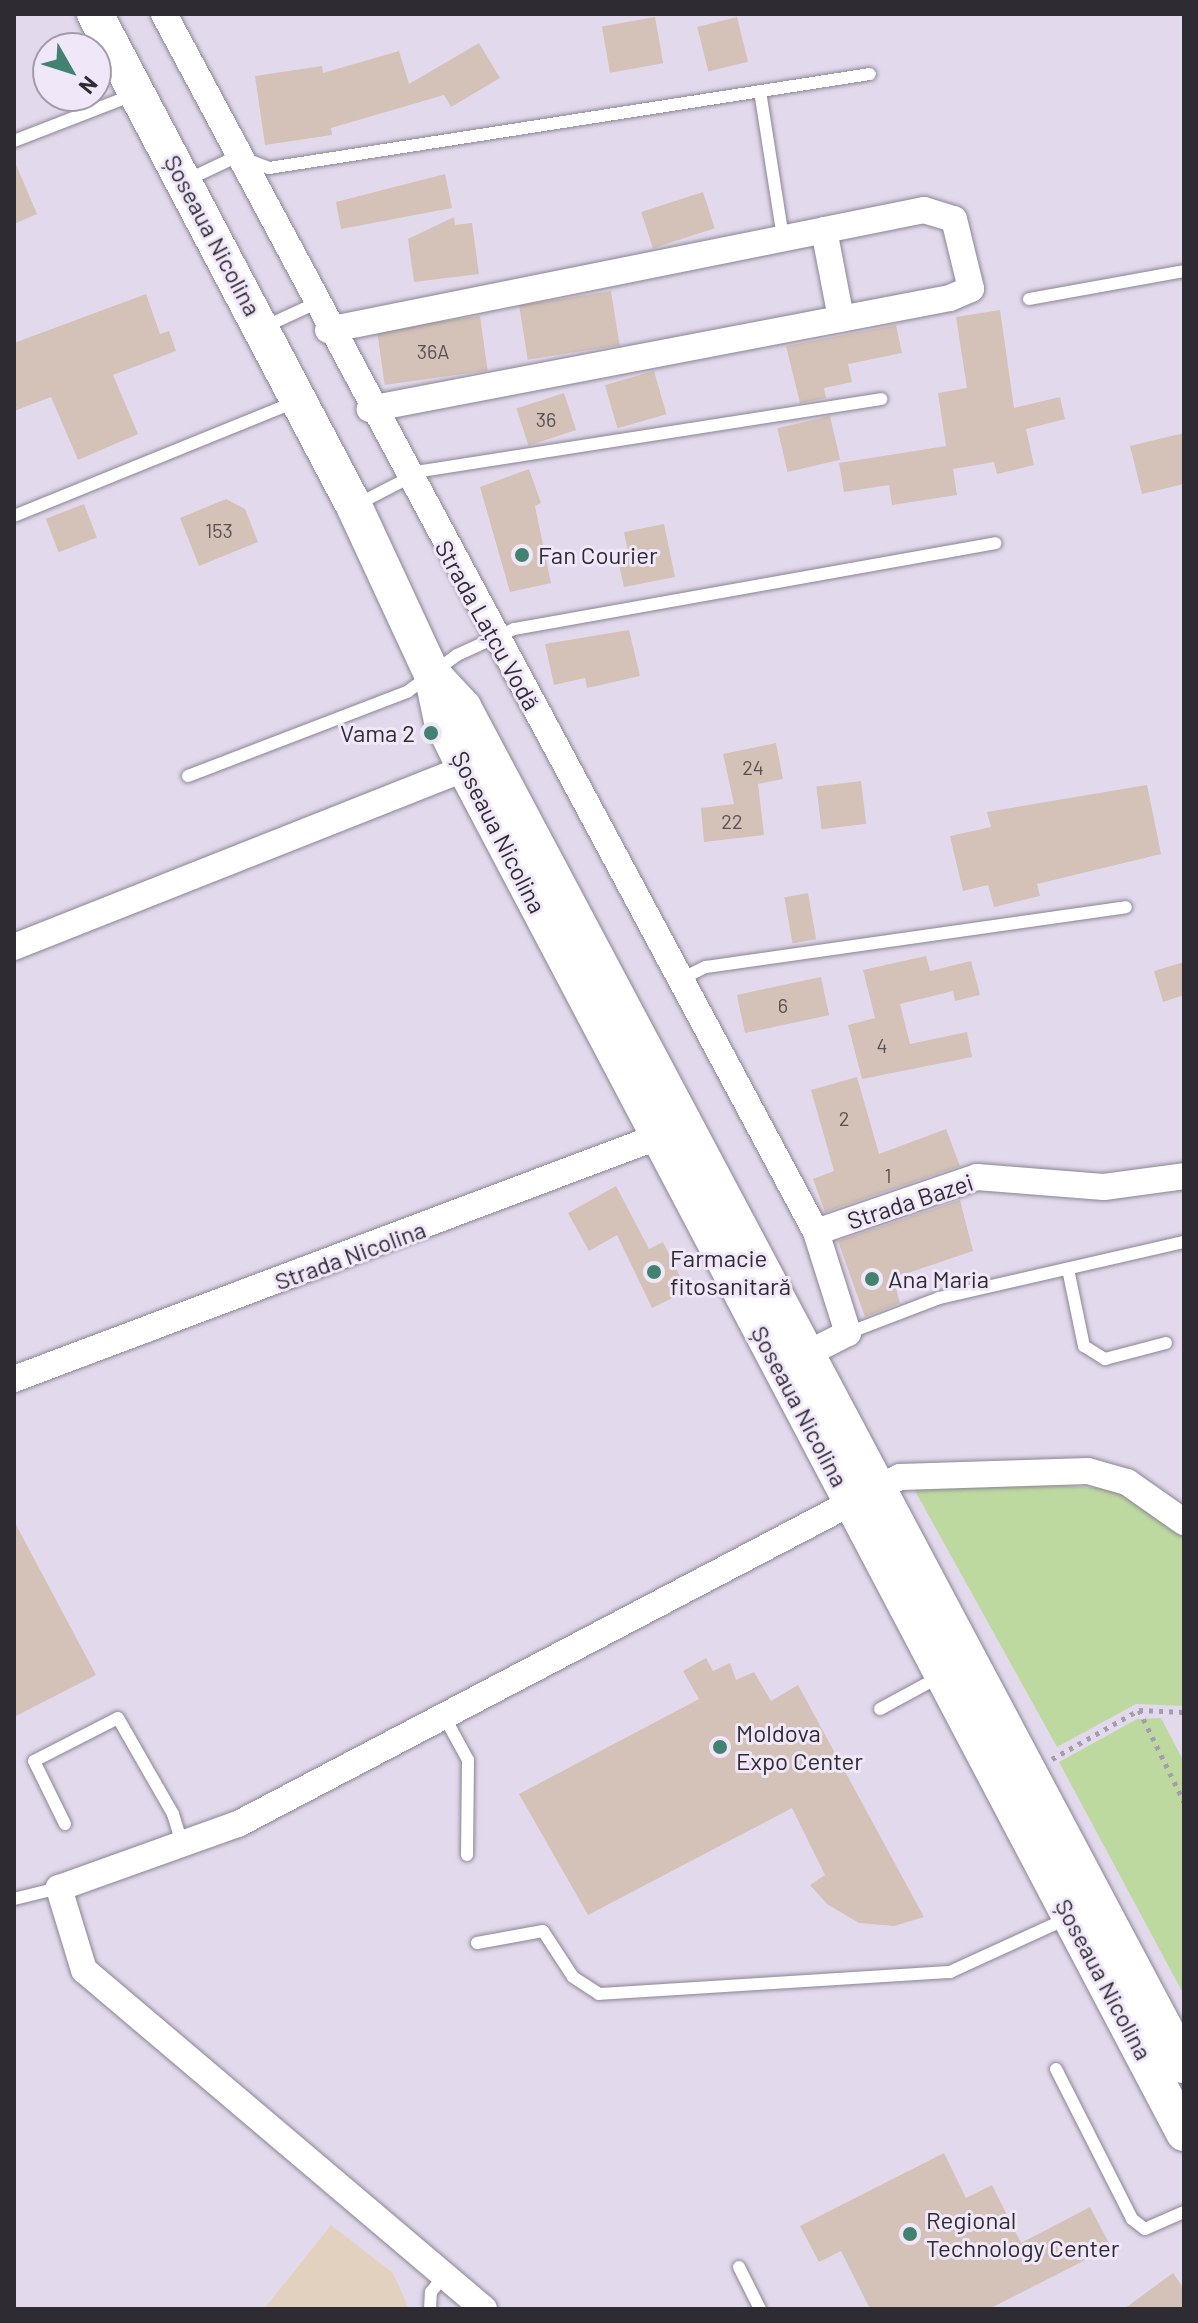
<!DOCTYPE html>
<html>
<head>
<meta charset="utf-8">
<style>
  body { margin:0 }
  #map { position:relative; width:1198px; height:2323px; overflow:hidden; background:#e2daec; font-family:Barlow,sans-serif }
  div>[style] { position:absolute }
  .commercial>* { inset:0; background:#e3d1c0 }
  .green>* { inset:0; background:#bed9a0 }
  .building>* { inset:0; background:#d4c2b8; transform-origin:0 0 }
  .path>* { height:5px; margin-top:-2.5px; transform-origin:0; background:repeating-linear-gradient(90deg,#a49eac 0 4px,transparent 0 10px) }
  .roads { filter:drop-shadow(0 0 2px #8b8494) drop-shadow(0 0 2px #8b8494) }
  .service>* { height:12px; margin:-6px; padding:0 6px; transform-origin:6px; border-radius:6px; background:#fff }
  .minor>* { height:26px; margin:-13px; padding:0 13px; transform-origin:13px; border-radius:13px; background:#fff }
  .secondary>* { height:36px; margin:-18px; padding:0 18px; transform-origin:18px; border-radius:18px; background:#fff }
  .dots>* { width:22px; height:22px; translate:-50% -50%; box-sizing:border-box; border:4px solid #f0e7f9; border-radius:50% }
  span { translate:-50% -50%; white-space:nowrap; text-align:center; line-height:1.15; -webkit-text-stroke:6px #f0e7f9; paint-order:stroke }
  .number-label { font-size:20px; color:#585154 }
  .number-label span { -webkit-text-stroke-width:0 }
  .street-label { font-size:24px; color:#2e2b32 }
  .poi-label { font-size:24px; color:#2e2b32 }
  .left { translate:0 -50%; text-align:left }
  .right { translate:-100% -50%; text-align:right }
  .frame { position:absolute; inset:0; border:16px solid #2e2b32; pointer-events:none }
  .north { position:absolute; left:32px; top:32px; width:80px; height:80px; box-sizing:border-box; background:#f0e7f9; border:2px solid #a29ca9; border-radius:50%; rotate:129deg; font-size:22px; font-weight:700; line-height:32px; text-align:center; color:#2e2b32 }
  .north::after { content:''; display:block; margin:auto; width:28px; height:36px; background:#428271; clip-path:polygon(50% 0,100% 100%,50% 72%,0 100%) }
</style>
</head>
<body>
<div id="map">
  <div class="commercial">
    <div style="clip-path:polygon(331px 2225px,393px 2273px,409px 2309px,264px 2309px)"></div>
  </div>
  <div class="green">
    <div style="clip-path:polygon(1031px 1484px,1114px 1489px,1184px 1538px,1184px 1706px,1136px 1704px,1057px 1747px,914px 1489px)"></div>
    <div style="clip-path:polygon(1161px 1718px,1184px 1762px,1184px 1995px,1059px 1762px,1137px 1719px)"></div>
  </div>
  <div class="building">
    <div style="left:655px;top:17px;width:47px;height:54px;rotate:80deg"></div>
    <div style="left:737px;top:17px;width:46px;height:41px;rotate:76deg"></div>
    <div style="clip-path:polygon(479px 43px,500px 78px,451px 107px,444px 95px,331px 128px,332px 135px,265px 145px,255px 76px,322px 66px,323px 73px,399px 51px,409px 84px)"></div>
    <div style="clip-path:polygon(14px 160px,37px 214px,14px 224px)"></div>
    <div style="clip-path:polygon(445px 174px,452px 208px,341px 229px,336px 202px)"></div>
    <div style="left:703px;top:192px;width:38px;height:65px;rotate:72deg"></div>
    <div style="clip-path:polygon(454px 217px,455px 225px,472px 223px,479px 274px,414px 282px,408px 239px)"></div>
    <div style="left:611px;top:291px;width:55px;height:93px;rotate:81deg"></div>
    <div style="clip-path:polygon(146px 294px,160px 334px,169px 331px,176px 351px,113px 375px,138px 434px,78px 460px,51px 397px,14px 411px,14px 343px)"></div>
    <div style="clip-path:polygon(1000px 310px,1014px 408px,1060px 397px,1065px 419px,1026px 429px,1034px 465px,997px 474px,994px 462px,953px 469px,957px 495px,892px 505px,889px 485px,844px 492px,839px 463px,946px 446px,938px 393px,967px 388px,956px 317px)"></div>
    <div style="left:480px;top:316px;width:55px;height:104px;rotate:82deg"></div>
    <div style="clip-path:polygon(896px 325px,902px 353px,848px 364px,852px 382px,824px 388px,826px 398px,800px 403px,786px 346px)"></div>
    <div style="left:654px;top:371px;width:45px;height:51px;rotate:74deg"></div>
    <div style="left:564px;top:393px;width:39px;height:50px;rotate:72deg"></div>
    <div style="left:830px;top:416px;width:45px;height:54px;rotate:77deg"></div>
    <div style="clip-path:polygon(1184px 433px,1184px 484px,1142px 494px,1130px 446px)"></div>
    <div style="clip-path:polygon(529px 469px,541px 503px,535px 506px,551px 583px,510px 592px,480px 487px)"></div>
    <div style="clip-path:polygon(226px 499px,245px 509px,258px 542px,199px 566px,180px 518px)"></div>
    <div style="left:84px;top:504px;width:36px;height:41px;rotate:69deg"></div>
    <div style="clip-path:polygon(664px 524px,675px 577px,624px 587px,618px 560px,629px 557px,624px 532px)"></div>
    <div style="clip-path:polygon(629px 630px,640px 676px,587px 688px,585px 678px,554px 685px,545px 644px)"></div>
    <div style="clip-path:polygon(776px 743px,783px 779px,758px 784px,764px 835px,704px 842px,701px 808px,734px 804px,723px 754px)"></div>
    <div style="left:861px;top:781px;width:43px;height:45px;rotate:83deg"></div>
    <div style="clip-path:polygon(1147px 785px,1161px 854px,1037px 884px,1040px 896px,994px 907px,988px 885px,963px 891px,950px 836px,991px 827px,987px 812px)"></div>
    <div style="left:808px;top:893px;width:47px;height:24px;rotate:80deg"></div>
    <div style="clip-path:polygon(926px 956px,930px 971px,971px 961px,980px 995px,955px 1001px,953px 991px,900px 1004px,910px 1044px,967px 1032px,972px 1057px,862px 1079px,848px 1025px,875px 1018px,863px 970px)"></div>
    <div style="clip-path:polygon(1184px 962px,1184px 995px,1163px 1002px,1154px 971px)"></div>
    <div style="left:821px;top:977px;width:39px;height:86px;rotate:78deg"></div>
    <div style="clip-path:polygon(857px 1077px,879px 1154px,946px 1129px,960px 1166px,825px 1212px,813px 1179px,834px 1171px,811px 1090px)"></div>
    <div style="clip-path:polygon(616px 1186px,649px 1249px,663px 1242px,687px 1291px,652px 1308px,617px 1235px,589px 1251px,568px 1213px)"></div>
    <div style="clip-path:polygon(960px 1200px,973px 1251px,893px 1278px,900px 1303px,865px 1317px,838px 1241px)"></div>
    <div style="clip-path:polygon(14px 1521px,96px 1675px,14px 1717px)"></div>
    <div style="clip-path:polygon(706px 1658px,713px 1671px,730px 1663px,736px 1680px,754px 1672px,771px 1701px,798px 1685px,924px 1917px,894px 1926px,859px 1923px,827px 1904px,810px 1885px,825px 1875px,792px 1808px,588px 1915px,519px 1794px,699px 1699px,683px 1671px)"></div>
    <div style="clip-path:polygon(944px 2153px,966px 2198px,992px 2185px,1021px 2243px,1090px 2207px,1111px 2247px,989px 2309px,870px 2309px,841px 2251px,819px 2262px,800px 2226px)"></div>
    <div style="clip-path:polygon(1173px 2273px,1184px 2289px,1184px 2309px,1124px 2309px)"></div>
  </div>
  <div class="path">
    <div style="left:1139px;top:1710px;width:102px;rotate:63.9deg"></div>
    <div style="left:1052px;top:1759px;width:100px;rotate:-29.4deg"></div>
    <div style="left:1139px;top:1710px;width:45px;rotate:2.5deg"></div>
  </div>
  <div class="roads">
    <div class="service">
      <div style="left:760px;top:91px;width:149px;rotate:81.1deg"></div>
      <div style="left:14px;top:141px;width:130px;rotate:-21.2deg"></div>
      <div style="left:185px;top:181px;width:59px;rotate:-25.3deg"></div>
      <div style="left:238px;top:156px;width:33px;rotate:21deg"></div>
      <div style="left:269px;top:168px;width:608px;rotate:-8.89deg"></div>
      <div style="left:1029px;top:299px;width:158px;rotate:-10.2deg"></div>
      <div style="left:262px;top:328px;width:57px;rotate:-24.8deg"></div>
      <div style="left:358px;top:504px;width:72px;rotate:-27.3deg"></div>
      <div style="left:422px;top:471px;width:465px;rotate:-8.9deg"></div>
      <div style="left:14px;top:516px;width:305px;rotate:-22.1deg"></div>
      <div style="left:188px;top:776px;width:235px;rotate:-21deg"></div>
      <div style="left:407px;top:692px;width:62px;rotate:-36.5deg"></div>
      <div style="left:457px;top:655px;width:63px;rotate:-24.5deg"></div>
      <div style="left:514px;top:629px;width:489px;rotate:-10.1deg"></div>
      <div style="left:681px;top:979px;width:28px;rotate:-26deg"></div>
      <div style="left:706px;top:967px;width:424px;rotate:-8.1deg"></div>
      <div style="left:1068px;top:1269px;width:79px;rotate:78.3deg"></div>
      <div style="left:1084px;top:1346px;width:25px;rotate:32deg"></div>
      <div style="left:1105px;top:1359px;width:63px;rotate:-14.7deg"></div>
      <div style="left:848px;top:1333px;width:97px;rotate:-21deg"></div>
      <div style="left:939px;top:1298px;width:251px;rotate:-12.9deg"></div>
      <div style="left:880px;top:1709px;width:69px;rotate:-28.4deg"></div>
      <div style="left:445px;top:1718px;width:48px;rotate:61.3deg"></div>
      <div style="left:468px;top:1760px;width:95px;rotate:90.6deg"></div>
      <div style="left:65px;top:1824px;width:70px;rotate:-116.2deg"></div>
      <div style="left:34px;top:1761px;width:94px;rotate:-27.1deg"></div>
      <div style="left:118px;top:1718px;width:111px;rotate:60.2deg"></div>
      <div style="left:173px;top:1814px;width:34px;rotate:73deg"></div>
      <div style="left:14px;top:1899px;width:46px;rotate:-13.7deg"></div>
      <div style="left:477px;top:1943px;width:67px;rotate:-10.3deg"></div>
      <div style="left:543px;top:1931px;width:55px;rotate:56.9deg"></div>
      <div style="left:573px;top:1977px;width:31px;rotate:33deg"></div>
      <div style="left:599px;top:1994px;width:352px;rotate:-3.6deg"></div>
      <div style="left:950px;top:1972px;width:128px;rotate:-24.6deg"></div>
      <div style="left:1056px;top:2069px;width:168px;rotate:63.1deg"></div>
      <div style="left:1132px;top:2219px;width:16px;rotate:38deg"></div>
      <div style="left:1145px;top:2229px;width:43px;rotate:-23.6deg"></div>
      <div style="left:739px;top:2267px;width:47px;rotate:63.4deg"></div>
      <div style="left:430px;top:2309px;width:17px;rotate:-87deg"></div>
      <div style="left:431px;top:2292px;width:21px;rotate:-51deg"></div>
    </div>
    <div class="minor">
      <div style="left:164px;top:14px;width:1382px;rotate:61.84deg"></div>
      <div style="left:816px;top:1232px;width:106px;rotate:72.4deg"></div>
      <div style="left:848px;top:1333px;width:64px;rotate:153deg"></div>
      <div style="left:824px;top:230px;width:90px;rotate:79.1deg"></div>
      <div style="left:328px;top:330px;width:608px;rotate:-11.38deg"></div>
      <div style="left:924px;top:210px;width:31px;rotate:17deg"></div>
      <div style="left:954px;top:219px;width:72px;rotate:76.3deg"></div>
      <div style="left:971px;top:289px;width:23px;rotate:157deg"></div>
      <div style="left:950px;top:298px;width:591px;rotate:169.17deg"></div>
      <div style="left:14px;top:947px;width:485px;rotate:-21.6deg"></div>
      <div style="left:816px;top:1232px;width:170px;rotate:-18.9deg"></div>
      <div style="left:977px;top:1177px;width:127px;rotate:4.5deg"></div>
      <div style="left:1104px;top:1187px;width:81px;rotate:-7.8deg"></div>
      <div style="left:14px;top:1379px;width:704px;rotate:-20.62deg"></div>
      <div style="left:484px;top:2309px;width:524px;rotate:-139.72deg"></div>
      <div style="left:84px;top:1970px;width:86px;rotate:-107deg"></div>
      <div style="left:59px;top:1888px;width:190px;rotate:-19.7deg"></div>
      <div style="left:238px;top:1824px;width:747px;rotate:-27.66deg"></div>
      <div style="left:900px;top:1477px;width:188px;rotate:-1.8deg"></div>
      <div style="left:1088px;top:1471px;width:41px;rotate:15.8deg"></div>
      <div style="left:1127px;top:1482px;width:70px;rotate:35.1deg"></div>
    </div>
    <div class="secondary">
      <div style="left:95px;top:14px;width:556px;rotate:62.24deg"></div>
      <div style="left:354px;top:506px;width:185px;rotate:65.1deg"></div>
      <div style="left:432px;top:674px;width:48px;rotate:78deg"></div>
      <div style="left:442px;top:721px;width:52px;rotate:63.9deg"></div>
      <div style="left:465px;top:768px;width:1543px;rotate:62.22deg"></div>
      <div style="left:436px;top:678px;width:40px;rotate:47deg"></div>
      <div style="left:463px;top:707px;width:1538px;rotate:62.03deg"></div>
    </div>
  </div>
  <div class="dots">
    <div style="left:522px;top:555px;background:#428271"></div>
    <div style="left:431px;top:733px;background:#428271"></div>
    <div style="left:654px;top:1272px;background:#428271"></div>
    <div style="left:872px;top:1279px;background:#428271"></div>
    <div style="left:720px;top:1747px;background:#428271"></div>
    <div style="left:910px;top:2234px;background:#428271"></div>
  </div>
  <div class="number-label">
    <span style="left:433px;top:351px">36A</span>
    <span style="left:546px;top:419px">36</span>
    <span style="left:219px;top:530px">153</span>
    <span style="left:753px;top:767px">24</span>
    <span style="left:732px;top:821px">22</span>
    <span style="left:783px;top:1005px">6</span>
    <span style="left:882px;top:1045px">4</span>
    <span style="left:844px;top:1118px">2</span>
    <span style="left:888px;top:1175px">1</span>
  </div>
  <div class="street-label">
    <span style="left:213px;top:235px;rotate:62deg">Șoseaua Nicolina</span>
    <span style="left:488px;top:625px;rotate:61deg">Strada Lațcu Vodă</span>
    <span style="left:499px;top:832px;rotate:63deg">Șoseaua Nicolina</span>
    <span style="left:910px;top:1201px;rotate:-18deg">Strada Bazei</span>
    <span style="left:350px;top:1255px;rotate:-20deg">Strada Nicolina</span>
    <span style="left:800px;top:1406px;rotate:62deg">Șoseaua Nicolina</span>
    <span style="left:1104px;top:1979px;rotate:62deg">Șoseaua Nicolina</span>
  </div>
  <div class="poi-label">
    <span class="left" style="left:538px;top:555px">Fan Courier</span>
    <span class="right" style="left:415px;top:733px">Vama 2</span>
    <span class="left" style="left:670px;top:1272px">Farmacie<br>fitosanitară</span>
    <span class="left" style="left:888px;top:1279px">Ana Maria</span>
    <span class="left" style="left:736px;top:1747px">Moldova<br>Expo Center</span>
    <span class="left" style="left:926px;top:2234px">Regional<br>Technology Center</span>
  </div>
  <div class="frame"></div>
  <div class="north">N</div>
</div>
</body>
</html>
